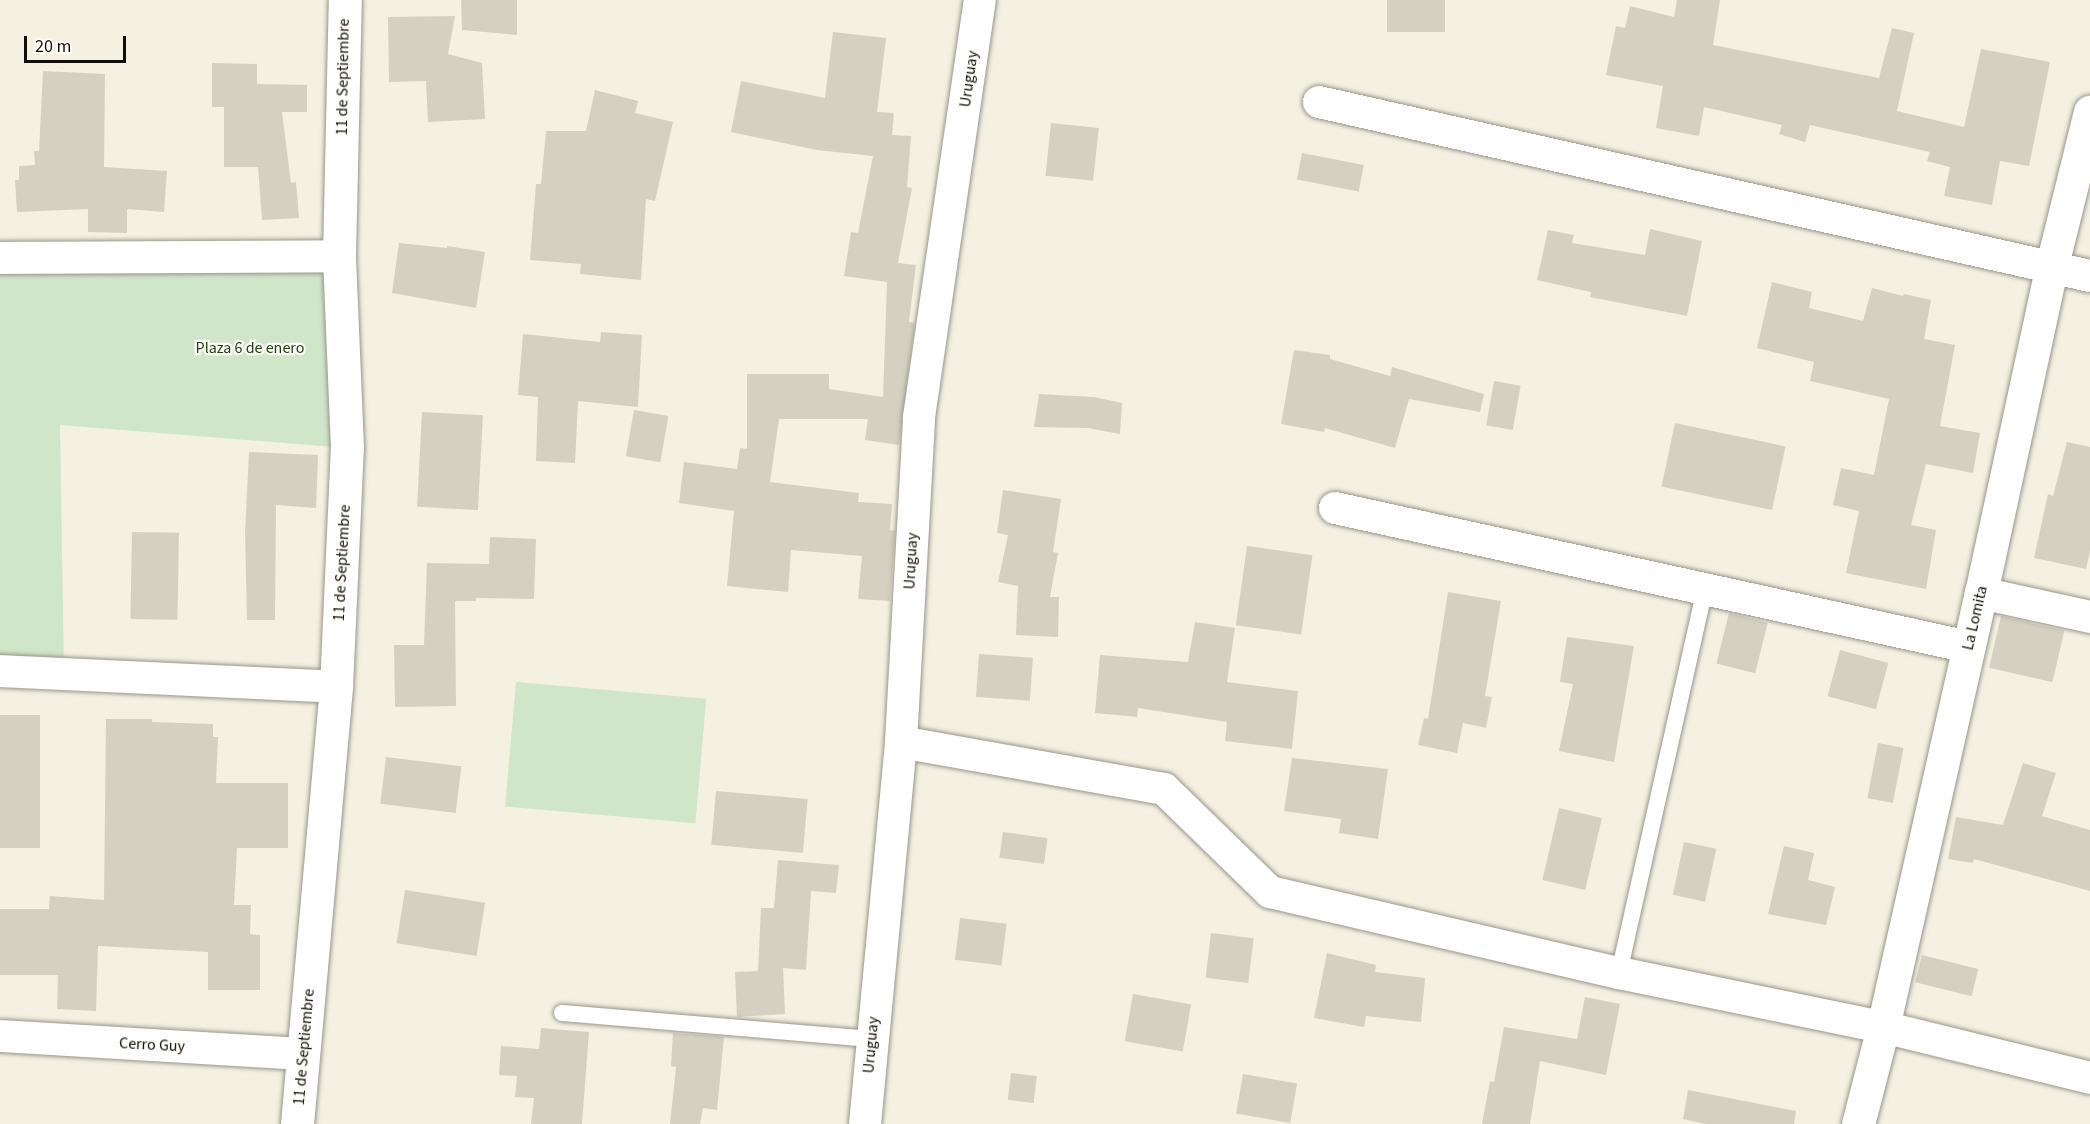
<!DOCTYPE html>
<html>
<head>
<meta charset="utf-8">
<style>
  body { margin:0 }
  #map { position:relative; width:2090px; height:1124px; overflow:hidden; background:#f4f1e2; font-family:"Source Sans 3",sans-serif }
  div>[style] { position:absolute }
  .green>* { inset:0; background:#d0e6c9; transform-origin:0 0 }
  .building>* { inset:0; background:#d4d1c2; transform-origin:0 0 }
  .roads { filter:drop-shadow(0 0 2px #999688) drop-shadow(0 0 2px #999688) }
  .service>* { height:16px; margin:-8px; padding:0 8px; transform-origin:8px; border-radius:8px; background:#fff }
  .minor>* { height:32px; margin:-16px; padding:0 16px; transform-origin:16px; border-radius:16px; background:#fff }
  .tertiary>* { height:33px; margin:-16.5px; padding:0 16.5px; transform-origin:16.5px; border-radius:16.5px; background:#fff }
  .secondary>* { height:33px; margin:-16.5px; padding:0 16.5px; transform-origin:16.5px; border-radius:16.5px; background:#fff }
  span { translate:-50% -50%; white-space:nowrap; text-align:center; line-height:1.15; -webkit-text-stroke:4.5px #fffefb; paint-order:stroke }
  .street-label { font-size:16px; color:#0f0e09 }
  .park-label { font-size:16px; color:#1d430c }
  .scale { position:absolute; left:24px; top:36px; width:102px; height:27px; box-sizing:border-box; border:3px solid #0f0e09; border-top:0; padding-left:8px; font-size:18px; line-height:21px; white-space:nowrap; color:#0f0e09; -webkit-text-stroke:4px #fffefb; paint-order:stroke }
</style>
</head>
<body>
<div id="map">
  <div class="green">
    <div style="clip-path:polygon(339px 256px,347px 448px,60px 425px,64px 671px,0 668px,0 258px)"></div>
    <div style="left:516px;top:682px;width:191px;height:125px;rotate:5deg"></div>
  </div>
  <div class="building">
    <div style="clip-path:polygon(461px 0,517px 0,517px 35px,462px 30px)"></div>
    <div style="left:1387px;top:0;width:58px;height:32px"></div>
    <div style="clip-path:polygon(1677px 0,1720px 0,1713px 45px,1879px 78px,1892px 28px,1914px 33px,1897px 111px,1964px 127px,1981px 49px,2050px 62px,2029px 166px,2000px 161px,1992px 205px,1944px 196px,1950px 167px,1927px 161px,1930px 152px,1810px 125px,1805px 142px,1779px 134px,1782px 125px,1704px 107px,1699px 136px,1656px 128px,1663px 86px,1606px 75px,1616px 26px,1625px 28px,1630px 6px,1674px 17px)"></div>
    <div style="clip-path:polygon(455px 16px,448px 54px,482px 63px,485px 119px,428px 122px,426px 81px,389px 82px,388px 17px)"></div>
    <div style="clip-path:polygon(833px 32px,886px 38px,877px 112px,894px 113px,892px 135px,911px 136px,907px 187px,912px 188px,898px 263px,916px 265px,909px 322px,914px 323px,914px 330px,899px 445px,865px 440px,868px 419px,779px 419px,770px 482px,859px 493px,858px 502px,892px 504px,890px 530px,895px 531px,890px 601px,858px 599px,862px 556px,791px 550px,788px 592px,727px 586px,734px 511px,679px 503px,684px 462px,737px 469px,740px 448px,747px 449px,747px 374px,829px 374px,829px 389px,883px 397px,887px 282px,844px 276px,851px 232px,858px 233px,873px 156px,817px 150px,731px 132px,741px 81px,825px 98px)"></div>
    <div style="clip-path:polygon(212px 63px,257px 64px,257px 84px,307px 85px,307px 112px,282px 112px,291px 183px,296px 182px,299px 218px,262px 220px,258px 167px,224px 167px,224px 107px,212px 107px)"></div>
    <div style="clip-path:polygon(43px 71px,105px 74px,104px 167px,167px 171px,164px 212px,127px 209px,127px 233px,88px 232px,88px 209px,17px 212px,15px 180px,19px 180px,19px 166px,35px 165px,34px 151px,39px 151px)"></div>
    <div style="clip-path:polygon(595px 90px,638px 101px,635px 113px,673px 122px,655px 201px,646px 199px,641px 280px,580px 274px,581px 264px,530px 260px,536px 184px,541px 184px,546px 131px,586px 131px)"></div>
    <div style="left:1051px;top:123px;width:48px;height:53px;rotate:6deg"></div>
    <div style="left:1302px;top:153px;width:63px;height:27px;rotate:11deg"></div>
    <div style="clip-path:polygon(1650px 229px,1702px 241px,1687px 316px,1590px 297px,1591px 292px,1537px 280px,1548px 230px,1574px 235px,1572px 243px,1645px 255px)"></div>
    <div style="clip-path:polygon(399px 243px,447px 248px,447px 246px,485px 252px,476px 308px,392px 293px)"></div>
    <div style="clip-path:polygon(1772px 282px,1812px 292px,1809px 308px,1863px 321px,1872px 288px,1903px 296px,1904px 294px,1931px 300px,1924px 339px,1955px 345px,1940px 426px,1980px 433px,1973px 473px,1926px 464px,1911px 525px,1936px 530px,1926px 589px,1846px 573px,1859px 511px,1833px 505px,1841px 468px,1874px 475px,1889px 399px,1810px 381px,1814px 362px,1757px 348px)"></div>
    <div style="clip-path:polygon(601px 332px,642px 335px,638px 407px,578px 401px,575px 463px,536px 461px,538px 397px,518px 395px,523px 334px,600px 342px)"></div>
    <div style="clip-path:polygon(1294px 350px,1330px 355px,1330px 359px,1390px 376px,1392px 367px,1484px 394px,1480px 412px,1409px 399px,1395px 448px,1325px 428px,1324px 432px,1281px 424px)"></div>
    <div style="left:1494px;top:381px;width:27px;height:45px;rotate:10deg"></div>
    <div style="clip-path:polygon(1039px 394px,1094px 397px,1122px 403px,1120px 434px,1088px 428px,1034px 427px)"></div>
    <div style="left:634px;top:410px;width:35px;height:47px;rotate:10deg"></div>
    <div style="left:422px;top:412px;width:61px;height:95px;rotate:3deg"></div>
    <div style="left:1675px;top:423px;width:113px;height:65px;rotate:12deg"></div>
    <div style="clip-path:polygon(2067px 442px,2090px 447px,2090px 551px,2086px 569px,2034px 558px,2048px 494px,2053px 496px)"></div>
    <div style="clip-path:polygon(249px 452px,318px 455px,316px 508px,276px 505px,275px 620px,247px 620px,245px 533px)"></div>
    <div style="clip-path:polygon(1003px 490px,1061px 499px,1053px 552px,1058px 553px,1050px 597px,1059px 597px,1058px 637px,1016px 635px,1018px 586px,998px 582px,1008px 535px,997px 533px)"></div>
    <div style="left:132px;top:532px;width:47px;height:87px;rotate:1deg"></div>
    <div style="clip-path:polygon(490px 537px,536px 539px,534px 599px,476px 598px,476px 601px,455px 601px,456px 706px,395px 707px,394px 645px,424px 645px,427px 563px,489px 564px)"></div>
    <div style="left:1247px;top:546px;width:66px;height:80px;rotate:8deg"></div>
    <div style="clip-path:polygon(1448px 592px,1501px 601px,1485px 696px,1492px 697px,1486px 728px,1463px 723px,1457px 753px,1418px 745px,1424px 718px,1428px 719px)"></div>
    <div style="left:1729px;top:613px;width:40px;height:52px;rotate:14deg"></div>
    <div style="left:2001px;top:616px;width:65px;height:53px;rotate:13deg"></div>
    <div style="clip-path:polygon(1195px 622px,1235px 628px,1227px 682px,1298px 691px,1292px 749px,1225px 741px,1227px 722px,1138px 708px,1137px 717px,1095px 713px,1100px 655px,1188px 662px)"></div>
    <div style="clip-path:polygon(1567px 637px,1634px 646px,1614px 762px,1559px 751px,1573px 684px,1560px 682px)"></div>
    <div style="left:1840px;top:650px;width:50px;height:48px;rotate:15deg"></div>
    <div style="left:979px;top:654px;width:54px;height:43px;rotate:4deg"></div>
    <div style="left:0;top:715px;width:40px;height:133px"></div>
    <div style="clip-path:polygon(106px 719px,152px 719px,152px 722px,213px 724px,213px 737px,218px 737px,216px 783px,288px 783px,288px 848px,237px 848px,234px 905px,251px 905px,250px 934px,260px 935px,260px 990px,208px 990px,208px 952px,98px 946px,96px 1011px,57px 1009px,58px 975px,0 975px,0 909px,49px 909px,50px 896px,104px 900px)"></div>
    <div style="left:1878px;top:743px;width:26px;height:56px;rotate:11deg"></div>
    <div style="left:386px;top:757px;width:76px;height:47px;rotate:7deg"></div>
    <div style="clip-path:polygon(1292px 758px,1388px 769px,1378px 839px,1339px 833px,1341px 819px,1284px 811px)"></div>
    <div style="clip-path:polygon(2023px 763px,2056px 773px,2042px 816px,2090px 830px,2090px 891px,1974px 859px,1973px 863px,1948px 859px,1956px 817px,2003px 825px)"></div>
    <div style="left:716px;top:791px;width:92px;height:54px;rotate:5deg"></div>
    <div style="left:1559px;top:808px;width:44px;height:74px;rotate:13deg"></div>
    <div style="left:1003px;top:832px;width:45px;height:26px;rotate:8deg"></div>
    <div style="left:1684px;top:842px;width:33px;height:54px;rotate:12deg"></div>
    <div style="clip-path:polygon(1784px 846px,1814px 853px,1808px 880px,1835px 887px,1826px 925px,1768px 914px)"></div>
    <div style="clip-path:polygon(778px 860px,839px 865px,836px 893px,811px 891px,806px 970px,783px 968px,785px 1014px,737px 1017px,735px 972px,758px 971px,761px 908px,774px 908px)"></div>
    <div style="left:405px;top:890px;width:81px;height:54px;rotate:9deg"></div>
    <div style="left:960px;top:918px;width:47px;height:42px;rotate:7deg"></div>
    <div style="left:1211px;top:933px;width:43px;height:45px;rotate:7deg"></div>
    <div style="clip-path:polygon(1327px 953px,1376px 965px,1375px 972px,1425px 978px,1421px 1022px,1366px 1016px,1364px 1027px,1314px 1018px)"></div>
    <div style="left:1922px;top:955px;width:58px;height:28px;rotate:14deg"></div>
    <div style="left:1133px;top:994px;width:59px;height:48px;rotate:10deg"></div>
    <div style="clip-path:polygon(1585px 997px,1620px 1004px,1606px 1075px,1540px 1061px,1530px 1124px,1482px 1124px,1490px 1081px,1494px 1082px,1504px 1027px,1577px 1039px)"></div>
    <div style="clip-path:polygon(541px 1028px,589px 1032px,582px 1124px,531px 1124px,534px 1098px,515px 1097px,517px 1076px,499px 1075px,501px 1046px,539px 1049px)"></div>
    <div style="clip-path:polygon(673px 1033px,724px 1037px,717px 1110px,703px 1108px,700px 1124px,670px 1124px,676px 1067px,671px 1066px)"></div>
    <div style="left:1011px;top:1073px;width:26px;height:27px;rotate:7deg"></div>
    <div style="left:1243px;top:1074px;width:55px;height:40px;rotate:10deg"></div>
    <div style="clip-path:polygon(1688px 1090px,1796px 1111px,1794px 1124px,1705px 1124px,1683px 1119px)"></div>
  </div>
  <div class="roads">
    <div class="service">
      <div style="left:1619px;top:973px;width:394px;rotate:-77.4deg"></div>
      <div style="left:562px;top:1013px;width:311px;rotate:4.8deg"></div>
    </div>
    <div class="minor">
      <div style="left:1319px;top:102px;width:790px;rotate:12.72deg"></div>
      <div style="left:0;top:258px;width:339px;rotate:-0.3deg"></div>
      <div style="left:1335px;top:508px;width:649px;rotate:12.37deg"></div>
      <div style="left:1981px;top:593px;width:112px;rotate:12.4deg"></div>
      <div style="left:0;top:671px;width:336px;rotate:2.7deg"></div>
      <div style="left:901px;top:742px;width:267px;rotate:10.1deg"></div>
      <div style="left:1164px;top:789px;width:148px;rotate:44.2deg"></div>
      <div style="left:1270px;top:892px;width:358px;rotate:13.1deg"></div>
      <div style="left:1619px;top:973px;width:269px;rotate:11.6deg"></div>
      <div style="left:1883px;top:1027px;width:213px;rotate:13.8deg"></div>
      <div style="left:0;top:1036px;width:304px;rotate:3.4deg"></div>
      <div style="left:865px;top:1124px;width:384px;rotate:-84.6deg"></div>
      <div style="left:901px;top:742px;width:325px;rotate:-86.8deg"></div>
      <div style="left:919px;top:417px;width:421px;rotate:-81.7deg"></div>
    </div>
    <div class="tertiary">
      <div style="left:1858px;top:1124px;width:100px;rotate:-75.5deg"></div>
      <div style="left:1883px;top:1027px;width:445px;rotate:-77.3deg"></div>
      <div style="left:1981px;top:593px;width:336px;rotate:-77.8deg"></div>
      <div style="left:2052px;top:265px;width:158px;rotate:-76.1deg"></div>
    </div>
    <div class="secondary">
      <div style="left:297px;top:1124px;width:439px;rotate:-84.9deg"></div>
      <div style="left:336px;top:687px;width:239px;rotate:-87.4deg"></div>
      <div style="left:347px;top:448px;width:192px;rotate:-92.4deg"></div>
      <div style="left:339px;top:256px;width:256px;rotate:-88.7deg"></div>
    </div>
  </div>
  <div class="street-label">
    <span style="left:343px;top:77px;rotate:-89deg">11 de Septiembre</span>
    <span style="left:969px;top:79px;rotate:-82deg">Uruguay</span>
    <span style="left:911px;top:561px;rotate:-87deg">Uruguay</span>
    <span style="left:342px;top:563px;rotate:-87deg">11 de Septiembre</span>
    <span style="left:1975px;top:618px;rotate:-77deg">La Lomita</span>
    <span style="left:152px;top:1045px;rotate:3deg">Cerro Guy</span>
    <span style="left:871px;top:1045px;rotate:-85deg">Uruguay</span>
    <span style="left:304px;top:1047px;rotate:-85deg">11 de Septiembre</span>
  </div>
  <div class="park-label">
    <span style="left:250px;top:348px">Plaza 6 de enero</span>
  </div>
  <div class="scale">20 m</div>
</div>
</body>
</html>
